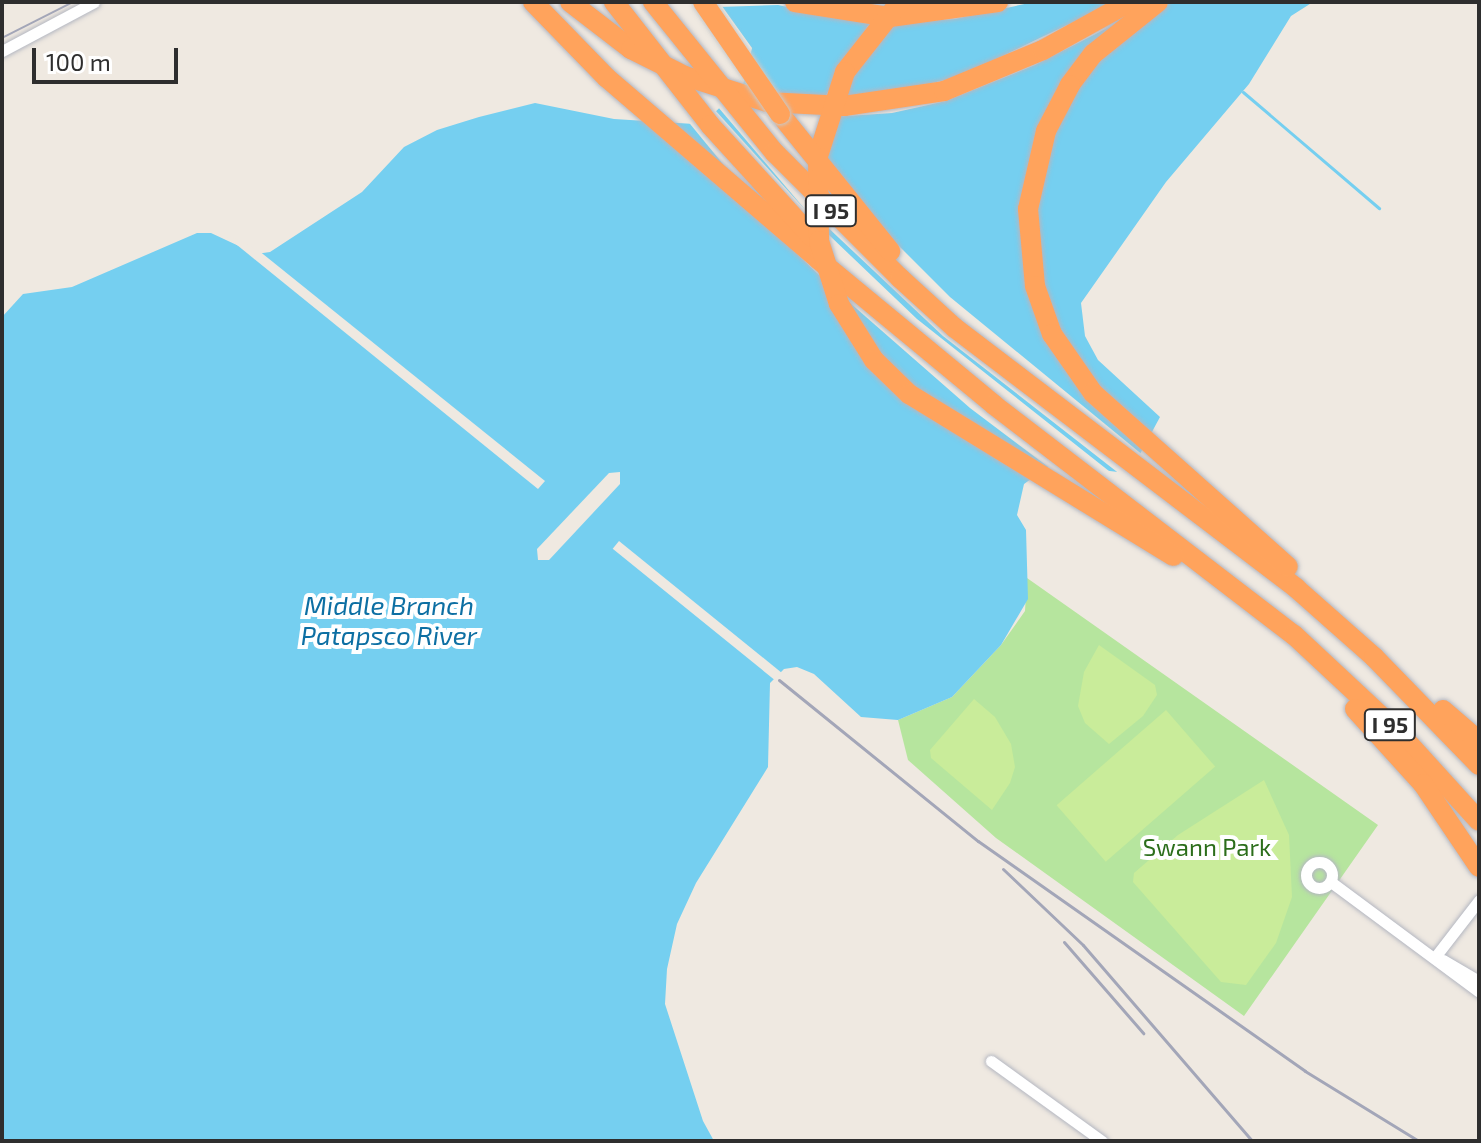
<!DOCTYPE html>
<html>
<head>
<meta charset="utf-8">
<style>
  body { margin:0 }
  #map { position:relative; width:1481px; height:1143px; overflow:hidden; background:#efe9e1; font-family:"Exo 2",sans-serif }
  div>[style] { position:absolute }
  .green>* { inset:0; background:#b6e59e }
  .pitch>* { inset:0; background:#c9ec9a; transform-origin:0 0 }
  .water>* { inset:0; background:#75cff0 }
  .pier>* { inset:0; background:#efe9e1; transform-origin:0 0 }
  .stream>* { height:3px; margin:-1.5px; padding:0 1.5px; transform-origin:1.5px; border-radius:1.5px; background:#75cff0 }
  .roads { filter:drop-shadow(0 0 2px #b4b7c1) drop-shadow(0 0 2px #b4b7c1) }
  .minor>* { height:11px; margin:-5.5px; padding:0 5.5px; transform-origin:5.5px; border-radius:5.5px; background:#fff }
  .minor>.ring { margin:-5.5px; padding:0; box-sizing:content-box; background:none; border:11px solid #fff; border-radius:50% }
  .motorway>* { height:20px; margin:-10px; padding:0 10px; transform-origin:10px; border-radius:10px; background:#ffa35c }
  .tram>* { height:2px; margin:-1px; padding:0 1px; transform-origin:1px; border-radius:1px; background:#a3a6b8 }
  .rail>* { height:3px; margin:-1.5px; padding:0 1.5px; transform-origin:1.5px; border-radius:1.5px; background:#a3a6b8 }
  .bridges { filter:drop-shadow(0 0 2px #c9c9c9) drop-shadow(0 0 2px #c9c9c9) }
  .motorway-bridge>* { height:20px; margin:-10px; padding:0 10px; transform-origin:10px; border-radius:10px; background:#ffa35c }
  span { translate:-50% -50%; white-space:nowrap; text-align:center; line-height:1.15; -webkit-text-stroke:8px #fff; paint-order:stroke }
  .shield-label span { padding:2px 6px; background:#fff; border:2px solid; border-radius:6px; -webkit-text-stroke-width:0 }
  .shield-label { font-size:22px; color:#2e2e2e; font-weight:700 }
  .park-label { font-size:24px; color:#2c6e1b }
  .water-label { font-size:26px; color:#0d6fa3; font-style:italic }
  .frame { position:absolute; inset:0; border:4px solid #2e2e2e; pointer-events:none }
  .scale { position:absolute; left:32px; top:48px; width:146px; height:36px; box-sizing:border-box; border:4px solid #2e2e2e; border-top:0; padding-left:10px; font-size:24px; line-height:28px; white-space:nowrap; color:#2e2e2e; -webkit-text-stroke:6px #fff; paint-order:stroke }
</style>
</head>
<body>
<div id="map">
  <div class="green">
    <div style="clip-path:polygon(1027px 578px,1378px 825px,1244px 1016px,996px 838px,908px 760px,898px 720px,952px 697px,1001px 645px,1025px 611px)"></div>
  </div>
  <div class="pitch">
    <div style="clip-path:polygon(1099px 645px,1155px 685px,1157px 695px,1143px 716px,1109px 744px,1085px 723px,1078px 706px,1084px 672px)"></div>
    <div style="clip-path:polygon(974px 699px,995px 717px,1011px 744px,1015px 767px,1010px 783px,992px 810px,931px 758px,930px 750px)"></div>
    <div style="left:1166px;top:710px;width:75px;height:145px;rotate:49deg"></div>
    <div style="clip-path:polygon(1264px 780px,1289px 835px,1292px 897px,1276px 943px,1246px 985px,1221px 982px,1133px 882px,1134px 873px,1178px 835px)"></div>
  </div>
  <div class="water">
    <div style="clip-path:polygon(719px 2px,1313px 2px,1291px 16px,1249px 84px,1166px 182px,1081px 303px,1085px 336px,1098px 360px,1160px 417px,1140px 454px,1118px 472px,1052px 464px,1024px 484px,1017px 515px,1026px 530px,1028px 599px,1001px 645px,952px 697px,898px 720px,861px 717px,814px 674px,797px 667px,784px 669px,770px 683px,768px 767px,696px 883px,677px 924px,667px 969px,665px 1004px,703px 1121px,714px 1141px,2px 1141px,2px 317px,23px 294px,72px 287px,197px 233px,211px 233px,256px 254px,270px 252px,362px 192px,404px 147px,437px 130px,479px 117px,535px 103px,614px 119px,694px 124px,708px 119px,743px 85px,752px 48px)"></div>
  </div>
  <div class="pier">
    <div style="clip-path:polygon(715px 2px,1034px 2px,955px 19px,885px 24px,860px 55px,839px 97px,891px 93px,961px 76px,1115px 2px,1171px 2px,1123px 35px,1076px 87px,1050px 136px,1034px 206px,1037px 265px,1061px 335px,1100px 391px,1153px 438px,1147px 450px,1090px 398px,1058px 355px,1033px 296px,1023px 240px,1025px 187px,1045px 118px,1074px 70px,1119px 22px,1035px 65px,946px 101px,892px 113px,832px 117px,822px 157px,887px 234px,950px 297px,1144px 456px,1121px 475px,943px 336px,821px 221px,829px 235px,917px 319px,1114px 475px,1051px 469px,970px 408px,841px 295px,866px 342px,915px 393px,1049px 471px,1038px 478px,942px 425px,875px 371px,844px 329px,820px 276px,721px 181px,643px 116px,664px 118px,727px 169px,686px 119px,715px 110px,808px 213px,718px 107px,740px 82px,755px 89px,743px 71px,746px 55px,773px 93px,825px 97px,869px 24px,778px 5px,718px 7px)"></div>
    <div style="clip-path:polygon(221px 232px,258px 250px,545px 481px,538px 489px)"></div>
    <div style="clip-path:polygon(620px 472px,620px 484px,549px 560px,538px 560px,537px 549px,609px 473px)"></div>
    <div style="left:619px;top:541px;width:212px;height:10px;rotate:39deg"></div>
  </div>
  <div class="stream">
    <div style="left:1243px;top:92px;width:179px;rotate:40.5deg"></div>
  </div>
  <div class="roads">
    <div class="minor">
      <div style="left:2px;top:51px;width:104px;rotate:-28deg"></div>
      <div class="ring" style="left:1306px;top:862px;width:15px;height:15px"></div>
      <div style="left:1331px;top:882px;width:184px;rotate:36.6deg"></div>
      <div style="left:1435px;top:957px;width:72px;rotate:-52.3deg"></div>
      <div style="left:1443px;top:960px;width:42px;rotate:30.3deg"></div>
      <div style="left:991px;top:1061px;width:137px;rotate:35.8deg"></div>
    </div>
    <div class="motorway">
      <div style="left:533px;top:2px;width:106px;rotate:45.8deg"></div>
      <div style="left:607px;top:78px;width:279px;rotate:40.6deg"></div>
      <div style="left:819px;top:260px;width:227px;rotate:39.6deg"></div>
      <div style="left:994px;top:405px;width:378px;rotate:37.5deg"></div>
      <div style="left:1294px;top:635px;width:142px;rotate:43deg"></div>
      <div style="left:1398px;top:732px;width:120px;rotate:47.7deg"></div>
      <div style="left:570px;top:2px;width:77px;rotate:37.6deg"></div>
      <div style="left:631px;top:49px;width:60px;rotate:26.6deg"></div>
      <div style="left:685px;top:76px;width:86px;rotate:17.6deg"></div>
      <div style="left:767px;top:102px;width:77px;rotate:3deg"></div>
      <div style="left:844px;top:106px;width:101px;rotate:-8.5deg"></div>
      <div style="left:944px;top:91px;width:107px;rotate:-22.5deg"></div>
      <div style="left:1043px;top:50px;width:99px;rotate:-28.9deg"></div>
      <div style="left:614px;top:2px;width:156px;rotate:52deg"></div>
      <div style="left:710px;top:125px;width:151px;rotate:47.7deg"></div>
      <div style="left:653px;top:2px;width:194px;rotate:51.1deg"></div>
      <div style="left:775px;top:153px;width:177px;rotate:45deg"></div>
      <div style="left:900px;top:278px;width:74px;rotate:42.3deg"></div>
      <div style="left:955px;top:328px;width:429px;rotate:37.3deg"></div>
      <div style="left:1296px;top:588px;width:104px;rotate:41.5deg"></div>
      <div style="left:1374px;top:657px;width:151px;rotate:45.8deg"></div>
      <div style="left:795px;top:2px;width:96px;rotate:9deg"></div>
      <div style="left:890px;top:17px;width:109px;rotate:-7.9deg"></div>
      <div style="left:900px;top:2px;width:89px;rotate:128.2deg"></div>
      <div style="left:845px;top:72px;width:88px;rotate:107.8deg"></div>
      <div style="left:818px;top:156px;width:85px;rotate:89.3deg"></div>
      <div style="left:819px;top:241px;width:66px;rotate:72.4deg"></div>
      <div style="left:839px;top:304px;width:66px;rotate:58deg"></div>
      <div style="left:874px;top:360px;width:49px;rotate:44.2deg"></div>
      <div style="left:909px;top:394px;width:310px;rotate:31.5deg"></div>
      <div style="left:1158px;top:2px;width:83px;rotate:141.3deg"></div>
      <div style="left:1093px;top:54px;width:39px;rotate:127deg"></div>
      <div style="left:1070px;top:85px;width:52px;rotate:117.6deg"></div>
      <div style="left:1046px;top:131px;width:80px;rotate:103deg"></div>
      <div style="left:1028px;top:209px;width:77px;rotate:84.8deg"></div>
      <div style="left:1035px;top:286px;width:51px;rotate:70.5deg"></div>
      <div style="left:1052px;top:334px;width:72px;rotate:55.2deg"></div>
      <div style="left:1093px;top:393px;width:261px;rotate:41.7deg"></div>
      <div style="left:780px;top:114px;width:176px;rotate:51.2deg"></div>
      <div style="left:1355px;top:709px;width:101px;rotate:47.8deg"></div>
      <div style="left:1423px;top:784px;width:100px;rotate:56deg"></div>
      <div style="left:1443px;top:710px;width:48px;rotate:40.7deg"></div>
    </div>
  </div>
  <div class="tram">
    <div style="left:700px;top:2px;width:13px"></div>
    <div style="left:2px;top:38px;width:80px;rotate:-26.9deg"></div>
  </div>
  <div class="rail">
    <div style="left:779px;top:680px;width:256px;rotate:39deg"></div>
    <div style="left:978px;top:841px;width:400px;rotate:35.1deg"></div>
    <div style="left:1305px;top:1071px;width:134px;rotate:31.6deg"></div>
    <div style="left:1003px;top:869px;width:110px;rotate:43.5deg"></div>
    <div style="left:1083px;top:945px;width:259px;rotate:49.2deg"></div>
    <div style="left:1064px;top:942px;width:121px;rotate:49deg"></div>
  </div>
  <div class="bridges">
    <div class="motorway-bridge">
      <div style="left:703px;top:2px;width:136px;rotate:55.5deg"></div>
    </div>
  </div>
  <div class="shield-label">
    <span style="left:831px;top:211px">I 95</span>
    <span style="left:1390px;top:725px">I 95</span>
  </div>
  <div class="park-label">
    <span style="left:1207px;top:847px">Swann Park</span>
  </div>
  <div class="water-label">
    <span style="left:389px;top:620px">Middle Branch<br>Patapsco River</span>
  </div>
  <div class="frame"></div>
  <div class="scale">100 m</div>
</div>
</body>
</html>
